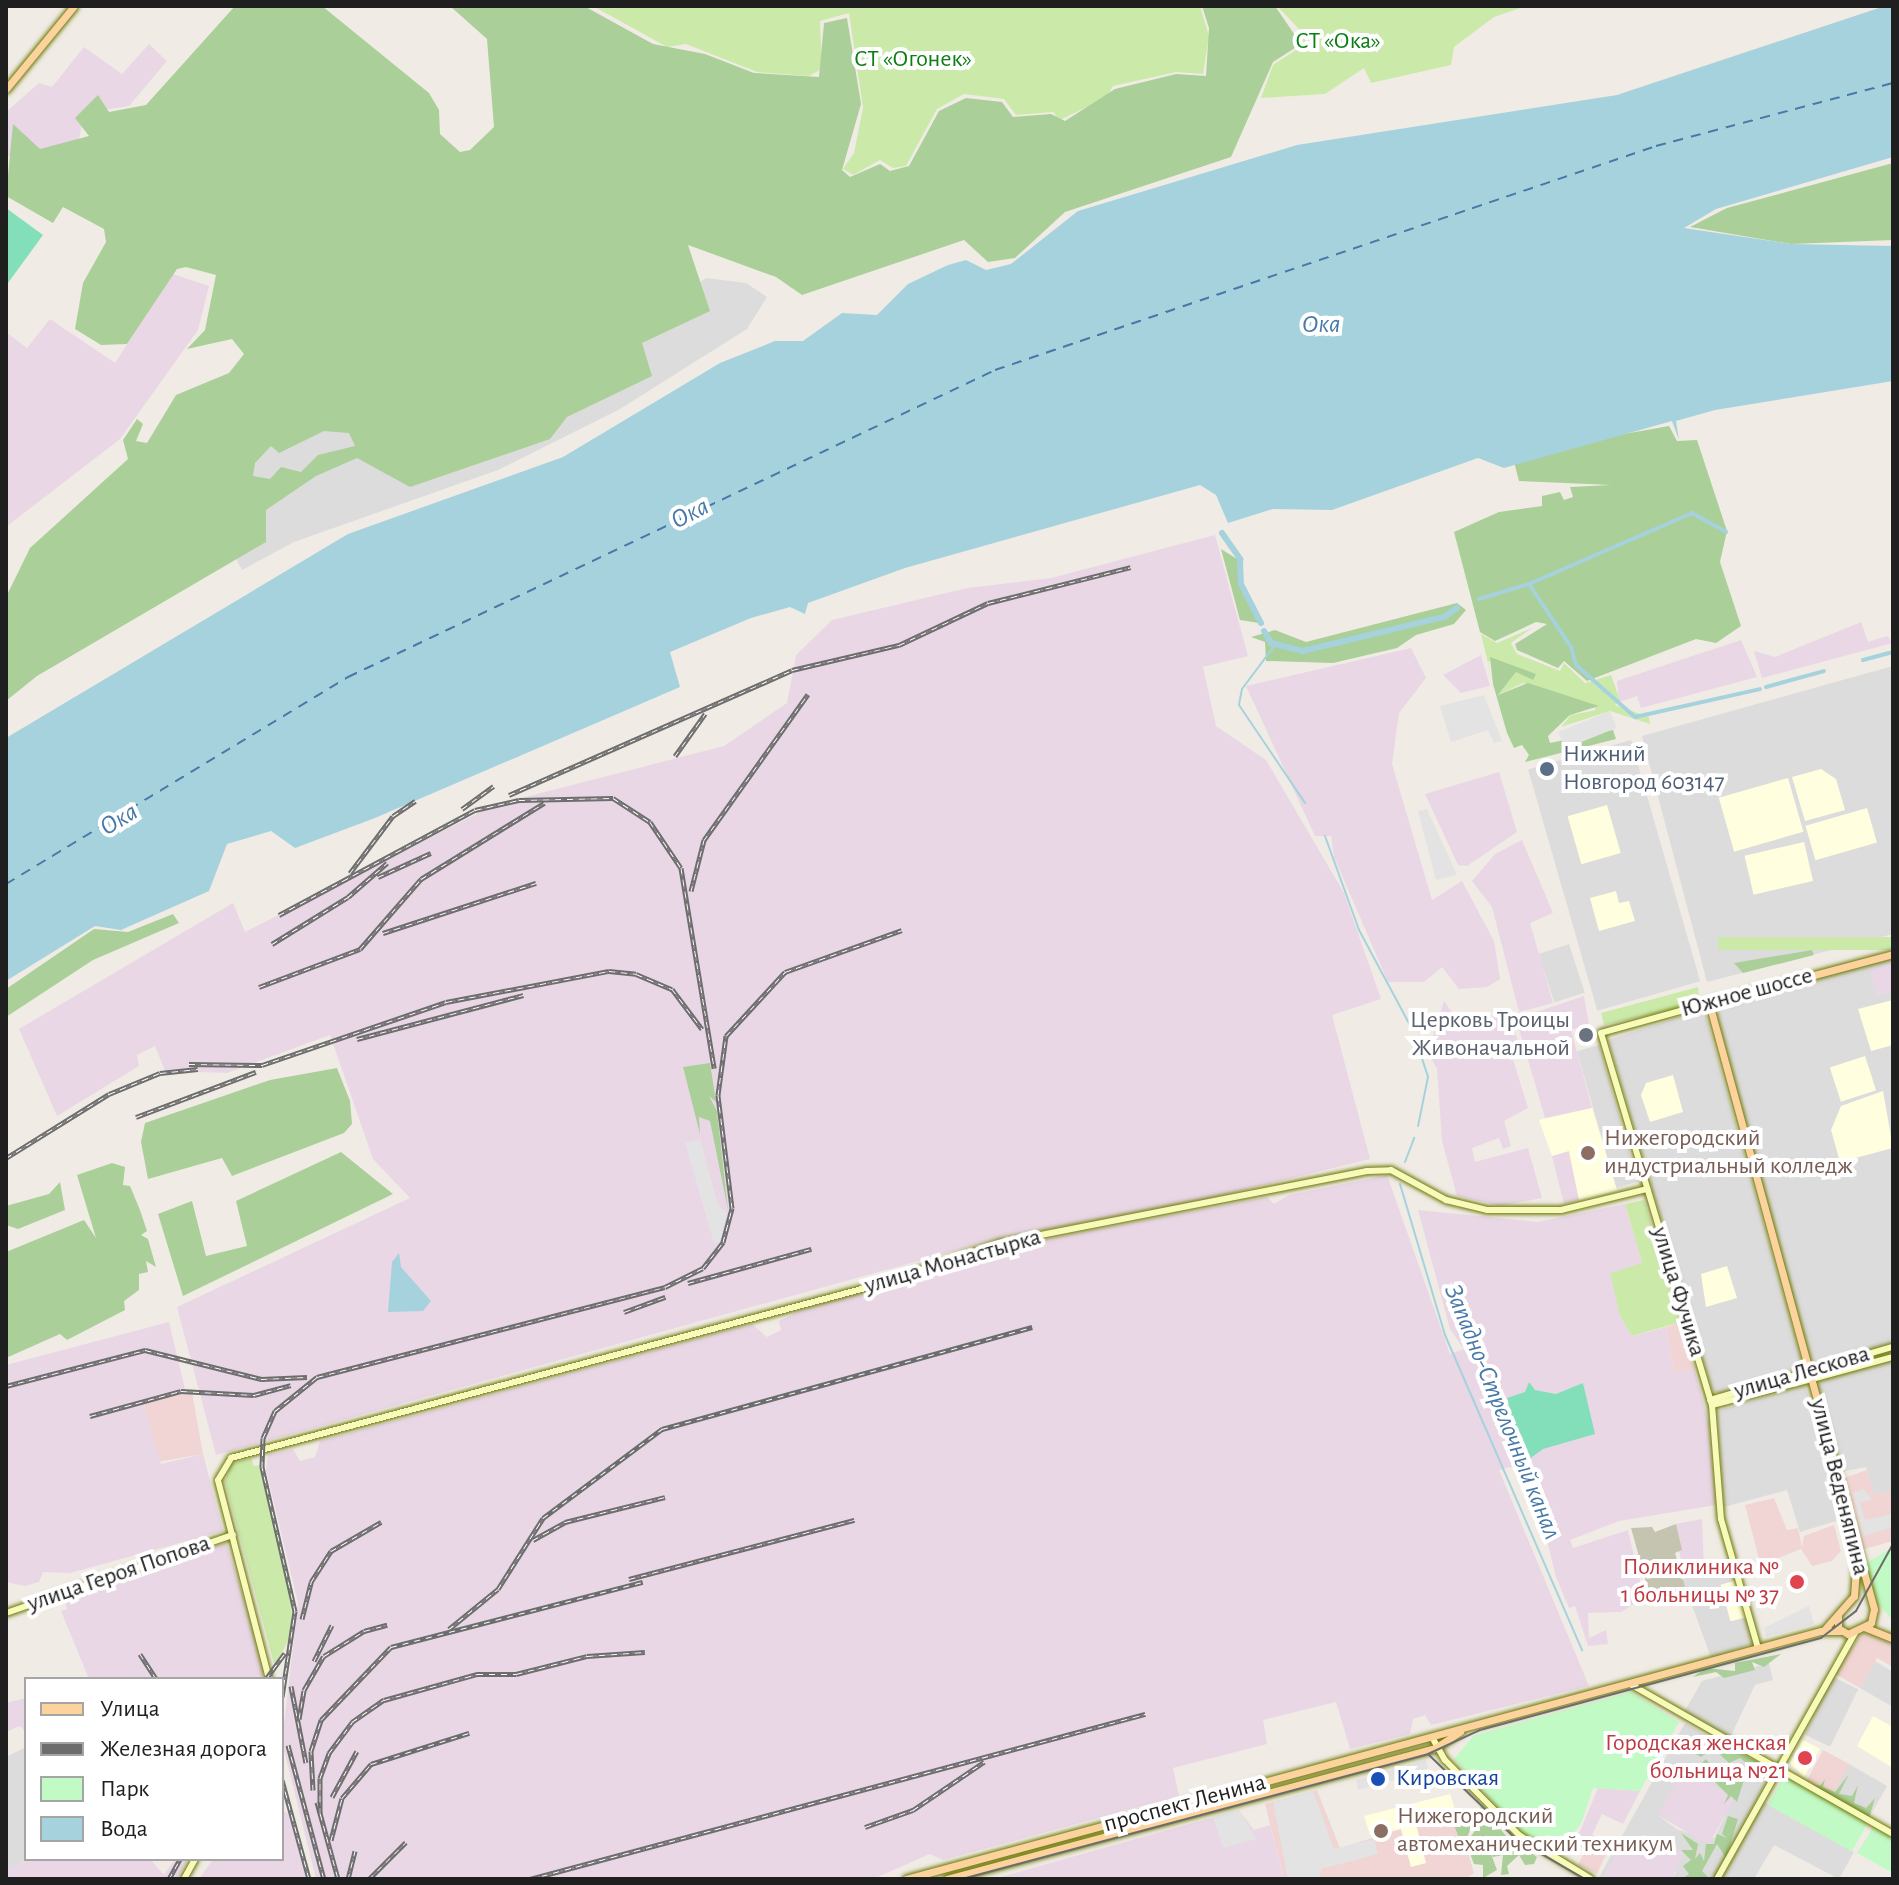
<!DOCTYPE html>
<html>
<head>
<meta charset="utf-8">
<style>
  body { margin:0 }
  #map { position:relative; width:1899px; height:1885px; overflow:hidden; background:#f0ece5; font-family:"Alegreya Sans",sans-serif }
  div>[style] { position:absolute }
  .residential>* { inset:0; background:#dddcdc; transform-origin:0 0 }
  .commercial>* { inset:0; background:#f0d5d4; transform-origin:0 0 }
  .industrial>* { inset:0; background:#e9d7e6; transform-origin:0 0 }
  .education>* { inset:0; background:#fffede; transform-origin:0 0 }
  .construction>* { inset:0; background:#c4c4b0 }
  .grass>* { inset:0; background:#cbeaaa; transform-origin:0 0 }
  .forest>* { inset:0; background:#aacf99 }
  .park>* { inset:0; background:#c2fac5; transform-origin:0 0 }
  .pitch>* { inset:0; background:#82dfba }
  .parking>* { inset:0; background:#e3e3e3; transform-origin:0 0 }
  .water>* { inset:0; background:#a5d2dd }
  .stream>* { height:2px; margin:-1px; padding:0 1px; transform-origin:1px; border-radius:1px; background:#a5d2dd }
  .canal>* { height:4px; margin:-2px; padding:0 2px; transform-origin:2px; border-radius:2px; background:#a5d2dd }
  .river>* { height:6px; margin:-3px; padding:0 3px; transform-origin:3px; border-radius:3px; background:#a5d2dd }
  .ferry>* { height:2px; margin-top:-1px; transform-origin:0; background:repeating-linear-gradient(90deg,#4779a7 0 10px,transparent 0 18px) }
  .roads { filter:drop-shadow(0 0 2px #6c7704) drop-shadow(0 0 2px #6c7704) }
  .secondary>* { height:6px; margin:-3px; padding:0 3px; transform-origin:3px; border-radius:3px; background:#f7fab9 }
  .primary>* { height:7px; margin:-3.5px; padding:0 3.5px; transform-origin:3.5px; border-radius:3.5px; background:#fcd29d }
  .tram>* { height:2px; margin:-1px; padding:0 1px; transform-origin:1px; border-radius:1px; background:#6d6d6d }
  .rail>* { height:5px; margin-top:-2.5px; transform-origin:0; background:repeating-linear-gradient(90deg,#fff 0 6px,#6d6d6d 0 12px); box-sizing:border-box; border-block:2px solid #6d6d6d }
  .dots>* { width:22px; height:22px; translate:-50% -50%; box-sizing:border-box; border:4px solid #fff; border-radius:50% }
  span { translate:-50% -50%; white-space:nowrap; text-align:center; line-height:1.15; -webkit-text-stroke:8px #fff; paint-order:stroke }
  .park-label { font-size:24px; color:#0b7e13 }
  .service-label { font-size:24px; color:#4e5e75 }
  .left { translate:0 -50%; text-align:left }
  .street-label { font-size:24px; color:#1f1f1f }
  .worship-label { font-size:24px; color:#5b616d }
  .right { translate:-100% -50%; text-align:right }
  .education-label { font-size:24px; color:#785e54 }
  .health-label { font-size:24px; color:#be3a42 }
  .transit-label { font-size:24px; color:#164399 }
  .water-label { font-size:26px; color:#4779a7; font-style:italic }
  .frame { position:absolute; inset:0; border:8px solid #1f1f1f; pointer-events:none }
  .legend { position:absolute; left:24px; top:1677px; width:260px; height:184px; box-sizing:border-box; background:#fff; border:2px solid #a5a5a5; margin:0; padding:10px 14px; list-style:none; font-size:24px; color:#1f1f1f }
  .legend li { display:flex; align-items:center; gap:16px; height:40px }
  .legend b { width:40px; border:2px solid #a5a5a5 }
</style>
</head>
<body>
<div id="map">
  <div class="residential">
    <div style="clip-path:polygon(706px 278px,746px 283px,767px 297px,747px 329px,620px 409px,498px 470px,294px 542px,242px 570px,222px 533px,228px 480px,286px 432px,575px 373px)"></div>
    <div style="clip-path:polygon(1893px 666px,1893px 934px,1707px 982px,1642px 736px)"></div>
    <div style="left:1631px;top:740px;width:251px;height:107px;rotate:74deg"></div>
    <div style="left:1569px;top:944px;width:51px;height:32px;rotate:72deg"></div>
    <div style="clip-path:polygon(1893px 958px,1893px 1346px,1811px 1367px,1715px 1007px)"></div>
    <div style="clip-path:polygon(1704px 1009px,1803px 1366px,1720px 1394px,1712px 1390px,1608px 1040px)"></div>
    <div style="left:1599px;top:1045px;width:142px;height:23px;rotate:74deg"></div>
    <div style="clip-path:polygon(1893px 1360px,1893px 1490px,1874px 1495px,1866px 1467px,1840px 1472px,1817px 1387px,1823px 1379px)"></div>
    <div style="clip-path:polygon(1805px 1385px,1843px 1519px,1800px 1532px,1787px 1490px,1724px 1507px,1717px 1411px)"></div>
    <div style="clip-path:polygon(1731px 1558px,1738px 1580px,1722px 1585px,1732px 1621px,1748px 1617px,1754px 1643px,1711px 1658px,1683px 1580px,1703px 1565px)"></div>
    <div style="clip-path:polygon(1875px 1661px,1893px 1672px,1893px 1707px,1860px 1688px)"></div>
    <div style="clip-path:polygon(1769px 1663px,1773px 1680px,1755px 1685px,1729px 1740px,1683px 1714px,1702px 1681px)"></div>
    <div style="left:1833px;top:1677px;width:28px;height:64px;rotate:26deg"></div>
    <div style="clip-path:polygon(evenodd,1685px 1723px,1771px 1773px,1714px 1879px,1672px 1879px,1676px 1872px,1622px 1845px,1606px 1879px,1598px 1879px,1685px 1723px,1684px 1769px,1725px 1817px,1714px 1838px,1678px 1830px,1659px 1816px,1684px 1769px)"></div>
    <div style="clip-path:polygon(26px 1747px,28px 1859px,6px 1871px,6px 1757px)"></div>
    <div style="left:1849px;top:1764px;width:44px;height:38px;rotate:30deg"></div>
    <div style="clip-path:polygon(1764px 1802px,1854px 1852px,1839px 1879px,1774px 1845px,1754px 1879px,1721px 1879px)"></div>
  </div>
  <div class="commercial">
    <div style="clip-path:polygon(1681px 1322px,1694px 1368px,1674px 1373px,1666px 1327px)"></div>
    <div style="left:192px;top:1392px;width:63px;height:49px;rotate:80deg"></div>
    <div style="clip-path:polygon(1867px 1470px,1874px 1494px,1893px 1490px,1893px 1541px,1861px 1550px,1841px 1479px)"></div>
    <div style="clip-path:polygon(1774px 1498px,1787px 1530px,1798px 1528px,1802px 1548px,1804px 1536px,1834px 1525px,1841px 1551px,1832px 1561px,1812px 1566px,1801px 1549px,1766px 1563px,1759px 1559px,1745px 1505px)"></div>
    <div style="clip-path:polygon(1871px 1633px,1893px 1645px,1893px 1667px,1877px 1658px,1860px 1688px,1835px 1674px,1861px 1634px)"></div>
    <div style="left:1823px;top:1750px;width:30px;height:37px;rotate:28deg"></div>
    <div style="clip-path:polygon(1317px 1790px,1340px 1848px,1401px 1829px,1411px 1867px,1416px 1824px,1456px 1813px,1474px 1873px,1465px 1879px,1284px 1879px,1265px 1804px)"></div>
    <div style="left:1592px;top:1835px;width:21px;height:33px;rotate:25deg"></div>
  </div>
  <div class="industrial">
    <div style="clip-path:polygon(149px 44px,167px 61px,129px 106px,84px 113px,79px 140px,6px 157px,6px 112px,39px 83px,52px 87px,84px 47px,122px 74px)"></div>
    <div style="clip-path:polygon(173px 274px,209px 286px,198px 330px,120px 439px,6px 527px,6px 332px,27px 348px,50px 319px,115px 363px)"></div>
    <div style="clip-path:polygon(1215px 535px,1248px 656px,1203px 667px,1216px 726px,1266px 760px,1344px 893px,1381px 999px,1332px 1015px,1370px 1159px,1191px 1203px,1005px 1237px,216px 1455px,177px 1307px,410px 1198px,373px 1159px,330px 1035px,227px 1073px,165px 1071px,155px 1046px,137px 1055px,139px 1066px,57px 1116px,19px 1029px,233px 903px,245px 932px,494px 805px,724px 746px,787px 703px,796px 655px,832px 620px,967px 588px,1051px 578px)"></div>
    <div style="clip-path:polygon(1861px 622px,1868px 642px,1887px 636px,1893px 643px,1762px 678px,1754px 651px,1775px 657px)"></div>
    <div style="clip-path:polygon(1741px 640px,1757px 677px,1641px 708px,1637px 696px,1619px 702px,1617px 681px)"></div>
    <div style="clip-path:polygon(1411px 648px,1426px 678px,1399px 713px,1392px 764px,1432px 900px,1462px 881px,1494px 941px,1500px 979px,1487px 987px,1459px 989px,1442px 967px,1424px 982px,1388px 982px,1334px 857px,1331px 836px,1315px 836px,1246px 686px)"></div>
    <div style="clip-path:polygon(1481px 655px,1490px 686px,1461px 693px,1443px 675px)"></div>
    <div style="clip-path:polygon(1499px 772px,1517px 832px,1467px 866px,1458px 865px,1425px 794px)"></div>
    <div style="clip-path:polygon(1522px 840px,1553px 913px,1530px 923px,1553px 1003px,1519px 1012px,1492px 907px,1472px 881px,1495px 854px)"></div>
    <div style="clip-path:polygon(1893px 963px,1893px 992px,1877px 996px,1870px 969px)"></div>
    <div style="clip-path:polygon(1584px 996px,1589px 1024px,1571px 1030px,1592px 1108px,1545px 1118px,1516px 1019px)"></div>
    <div style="clip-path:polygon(1444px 1001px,1463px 1028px,1504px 1014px,1511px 1022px,1518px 1041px,1501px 1051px,1512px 1056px,1528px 1108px,1504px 1121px,1511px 1146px,1503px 1149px,1499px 1138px,1472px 1148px,1475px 1162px,1528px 1148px,1542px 1198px,1501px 1206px,1457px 1196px,1442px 1141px,1437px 1069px,1428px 1052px)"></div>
    <div style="clip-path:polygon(1569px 1151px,1579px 1200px,1564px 1204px,1552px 1156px)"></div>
    <div style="clip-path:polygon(1387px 1175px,1450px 1354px,1464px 1349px,1450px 1329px,1418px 1210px,1538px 1222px,1625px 1204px,1642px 1263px,1620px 1316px,1633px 1336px,1666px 1327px,1674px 1373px,1694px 1368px,1709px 1424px,1716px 1505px,1619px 1521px,1570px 1540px,1573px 1548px,1628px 1530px,1644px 1598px,1621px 1612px,1588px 1613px,1589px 1638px,1606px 1630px,1608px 1644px,1588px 1646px,1575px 1606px,1569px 1608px,1556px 1577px,1542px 1520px,1542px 1485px,1533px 1477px,1531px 1461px,1499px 1470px,1589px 1686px,1431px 1725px,1425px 1715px,1413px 1719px,1410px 1734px,1350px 1749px,1336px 1702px,1263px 1720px,1267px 1744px,1173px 1768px,1179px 1796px,943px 1860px,930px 1854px,873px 1879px,316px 1879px,282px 1742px,298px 1603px,266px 1470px,268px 1455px,293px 1449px,300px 1461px,315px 1457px,320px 1441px,752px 1324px,767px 1337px,781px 1330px,779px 1321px,804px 1309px,995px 1249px,1267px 1197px,1274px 1204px,1289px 1195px)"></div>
    <div style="clip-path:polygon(169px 1322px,186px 1393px,144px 1404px,161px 1464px,203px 1454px,223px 1531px,70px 1573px,43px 1572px,39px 1582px,25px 1586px,6px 1582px,6px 1365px)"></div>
    <div style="clip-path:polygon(1702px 1519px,1704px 1569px,1683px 1580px,1676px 1524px)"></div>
    <div style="clip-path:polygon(226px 1543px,264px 1661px,262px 1678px,89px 1679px,61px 1611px,67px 1609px,65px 1600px)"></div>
    <div style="clip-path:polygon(26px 1698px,26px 1733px,20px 1726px,6px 1732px,6px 1703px)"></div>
    <div style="left:1684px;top:1769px;width:59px;height:53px;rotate:30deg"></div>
    <div style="clip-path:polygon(1598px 1788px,1640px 1791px,1623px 1824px,1602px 1814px,1585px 1850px,1575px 1843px)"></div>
    <div style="clip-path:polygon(282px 1810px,291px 1815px,308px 1879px,199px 1879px,213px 1859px,282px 1859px)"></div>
    <div style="clip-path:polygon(1239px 1810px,1254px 1830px,1270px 1825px,1284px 1879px,994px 1879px)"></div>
    <div style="clip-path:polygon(1650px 1833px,1684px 1852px,1672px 1879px,1603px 1878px,1621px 1845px,1635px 1852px)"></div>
    <div style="clip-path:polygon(28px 1859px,150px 1859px,164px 1875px,175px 1859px,188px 1859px,177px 1879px,6px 1879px,6px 1871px)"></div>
  </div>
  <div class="education">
    <div style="clip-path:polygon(1821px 769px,1836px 779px,1845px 810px,1805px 821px,1792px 777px)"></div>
    <div style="left:1788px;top:778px;width:56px;height:72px;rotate:74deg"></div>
    <div style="left:1607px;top:805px;width:50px;height:41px;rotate:74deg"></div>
    <div style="left:1867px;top:808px;width:36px;height:64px;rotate:74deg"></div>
    <div style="left:1804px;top:842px;width:40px;height:61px;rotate:77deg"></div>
    <div style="clip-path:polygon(1616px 891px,1619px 903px,1629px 901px,1635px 921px,1599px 931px,1590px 898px)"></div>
    <div style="clip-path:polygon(1893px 1000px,1893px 1045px,1871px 1051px,1858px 1009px)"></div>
    <div style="left:1865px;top:1056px;width:36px;height:37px;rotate:72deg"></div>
    <div style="clip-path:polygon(1673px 1075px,1683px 1112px,1650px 1122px,1641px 1095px,1646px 1083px)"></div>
    <div style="clip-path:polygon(1883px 1091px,1893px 1148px,1840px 1162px,1831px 1130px,1841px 1106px)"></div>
    <div style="clip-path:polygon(1592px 1108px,1617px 1190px,1579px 1200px,1569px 1151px,1552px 1156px,1539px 1120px)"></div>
    <div style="clip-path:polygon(1727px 1266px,1737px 1298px,1706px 1307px,1701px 1274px)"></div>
    <div style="left:1738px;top:1580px;width:38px;height:18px;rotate:75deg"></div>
    <div style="clip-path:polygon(1873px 1716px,1893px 1727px,1893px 1768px,1857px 1746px)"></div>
    <div style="clip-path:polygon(1803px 1740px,1820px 1749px,1804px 1777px,1790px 1763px)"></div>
    <div style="clip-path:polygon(1450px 1794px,1456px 1813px,1416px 1824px,1426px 1863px,1411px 1867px,1401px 1829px,1370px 1835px,1364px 1816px)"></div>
  </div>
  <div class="construction">
    <div style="clip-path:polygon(1676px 1524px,1682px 1550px,1675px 1553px,1687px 1593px,1652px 1603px,1631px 1528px,1652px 1527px,1655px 1532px)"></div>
  </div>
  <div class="grass">
    <div style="clip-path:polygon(593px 6px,1200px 6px,1209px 36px,1203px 74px,1176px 72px,1113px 86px,1107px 97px,1058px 121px,1054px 112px,1016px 115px,1004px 99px,964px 94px,937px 109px,906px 166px,893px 168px,880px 160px,853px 175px,843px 169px,854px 153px,863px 108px,849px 13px,820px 21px,822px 69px,809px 76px,757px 72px,686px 44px,667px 47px)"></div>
    <div style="clip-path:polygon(1277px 6px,1526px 6px,1494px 17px,1454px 47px,1451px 65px,1371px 83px,1364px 68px,1325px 94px,1261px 98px,1273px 65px,1302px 46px,1299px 29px)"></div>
    <div style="clip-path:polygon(1532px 628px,1511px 643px,1517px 654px,1560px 671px,1564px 663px,1585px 683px,1611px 675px,1620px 700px,1615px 705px,1649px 717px,1650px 724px,1610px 711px,1561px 727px,1571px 715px,1596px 710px,1593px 704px,1523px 683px,1498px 695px,1516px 672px,1533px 673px,1488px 661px,1493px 684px,1481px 634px,1497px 643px)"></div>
    <div style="left:1893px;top:937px;width:13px;height:175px;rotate:90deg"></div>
    <div style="clip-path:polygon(1698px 987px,1700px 1004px,1604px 1025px,1601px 1013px)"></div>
    <div style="clip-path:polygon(1644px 1200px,1681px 1322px,1632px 1336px,1620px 1316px,1610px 1273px,1642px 1263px,1625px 1204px)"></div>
    <div style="clip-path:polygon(251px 1458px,254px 1466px,261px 1465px,293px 1592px,290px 1637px,275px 1667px,225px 1482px,231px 1464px)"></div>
    <div style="clip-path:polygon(1228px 1794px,1243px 1795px,1017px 1855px,1019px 1852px)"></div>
  </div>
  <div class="forest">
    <div style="clip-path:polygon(evenodd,235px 6px,322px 6px,429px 93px,439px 110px,440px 134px,460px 152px,470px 150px,494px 127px,487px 39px,450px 6px,584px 6px,653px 44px,705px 54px,754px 73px,819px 77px,824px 23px,847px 18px,861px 104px,842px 170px,850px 177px,880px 164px,890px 171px,909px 166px,939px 111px,966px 98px,1002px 102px,1013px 117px,1051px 114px,1065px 121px,1115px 89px,1176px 74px,1206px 76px,1209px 28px,1202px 6px,1275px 6px,1301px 44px,1273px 62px,1231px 157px,1065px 212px,1015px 258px,988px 262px,964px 240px,802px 295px,776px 277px,688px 245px,710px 311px,642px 343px,652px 376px,567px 417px,550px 439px,410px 487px,357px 458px,316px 476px,266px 510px,266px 542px,37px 676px,6px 701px,6px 597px,30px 548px,128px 459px,123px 440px,137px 419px,143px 424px,136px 441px,147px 443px,176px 395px,229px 373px,244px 354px,232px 339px,187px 349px,205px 330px,216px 275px,186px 267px,177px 269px,127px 344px,101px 345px,75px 329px,83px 283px,106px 242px,104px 229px,63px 207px,53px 223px,6px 196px,13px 124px,40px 149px,89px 136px,75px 118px,98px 95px,109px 112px,146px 105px,235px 6px,324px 431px,349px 433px,355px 446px,318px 455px,301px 472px,281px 467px,270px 479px,253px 476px,255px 463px,271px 446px,279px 453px,324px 431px)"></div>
    <div style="clip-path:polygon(1893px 163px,1893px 240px,1791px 244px,1690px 227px,1727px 208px)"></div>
    <div style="clip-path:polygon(1669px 426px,1677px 441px,1697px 440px,1727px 531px,1720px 562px,1741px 626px,1716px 643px,1696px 639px,1587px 681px,1564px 661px,1558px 668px,1517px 650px,1515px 644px,1547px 624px,1536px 622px,1495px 641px,1480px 632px,1454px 532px,1499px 512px,1542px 506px,1542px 496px,1560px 492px,1564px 500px,1573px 497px,1570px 487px,1611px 485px,1519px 481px,1512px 454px)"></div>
    <div style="clip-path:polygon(1221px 549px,1237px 559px,1243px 594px,1259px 623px,1240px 620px)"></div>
    <div style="clip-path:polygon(1457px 603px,1466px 610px,1454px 624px,1416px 635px,1397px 648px,1333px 663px,1266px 661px,1265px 642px,1251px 637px,1275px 630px,1306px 642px)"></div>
    <div style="clip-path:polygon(1490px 657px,1536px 674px,1533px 680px,1516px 672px,1498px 695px,1528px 683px,1599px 706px,1570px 715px,1548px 736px,1550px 743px,1613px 730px,1616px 739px,1525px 762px,1529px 755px,1522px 745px,1514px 748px,1507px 733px,1493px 684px)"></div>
    <div style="clip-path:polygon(173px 914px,179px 923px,93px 960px,6px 1017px,6px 989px,94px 929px,128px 932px)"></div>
    <div style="clip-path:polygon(1812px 950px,1814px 955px,1743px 973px,1734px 963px)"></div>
    <div style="clip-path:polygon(710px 1063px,716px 1102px,709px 1096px,717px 1111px,728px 1210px,710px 1121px,699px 1117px,700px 1134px,683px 1067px)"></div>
    <div style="clip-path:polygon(337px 1068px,350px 1101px,352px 1124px,344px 1133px,232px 1176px,222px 1158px,148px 1179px,141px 1142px,145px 1123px,270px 1080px)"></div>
    <div style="clip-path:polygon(341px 1152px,393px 1194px,183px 1296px,158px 1214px,192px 1201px,206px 1256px,247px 1246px,236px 1201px)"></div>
    <div style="clip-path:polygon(112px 1163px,125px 1167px,123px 1185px,130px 1186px,140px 1210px,147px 1231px,141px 1235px,148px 1239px,156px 1267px,146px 1261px,148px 1272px,139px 1274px,139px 1290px,124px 1301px,125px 1310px,67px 1340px,60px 1334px,6px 1358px,6px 1252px,84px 1220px,96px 1238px,77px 1175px)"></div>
    <div style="clip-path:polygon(60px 1182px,65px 1210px,18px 1229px,6px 1225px,6px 1206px,49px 1194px)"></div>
    <div style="clip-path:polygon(1781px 1654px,1764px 1667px,1752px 1662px,1755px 1670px,1724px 1678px,1716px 1672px,1693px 1677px,1706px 1668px,1735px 1671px,1735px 1663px)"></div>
    <div style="clip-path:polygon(1707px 1736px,1758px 1762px,1759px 1773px,1740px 1758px,1729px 1763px,1713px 1748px,1701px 1757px,1690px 1751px,1691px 1744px,1706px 1751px)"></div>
    <div style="clip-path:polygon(1706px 1759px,1717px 1773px,1730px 1770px,1744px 1780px,1737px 1802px,1731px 1796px,1724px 1804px,1728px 1795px,1715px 1782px,1691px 1774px)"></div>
    <div style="clip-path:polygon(1849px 1774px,1839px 1794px,1852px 1796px,1858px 1785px,1854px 1803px,1866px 1808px,1875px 1798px,1869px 1818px,1807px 1783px,1820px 1786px,1825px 1779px,1823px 1787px,1835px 1792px)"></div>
    <div style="clip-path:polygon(1482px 1807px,1507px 1837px,1537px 1857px,1534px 1864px,1525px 1865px,1519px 1855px,1507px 1866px,1509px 1874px,1501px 1875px,1503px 1855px,1493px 1857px,1490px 1851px,1497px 1870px,1483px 1878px,1483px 1865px,1474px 1864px,1469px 1851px,1469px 1843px,1481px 1847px,1480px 1837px,1471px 1836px,1478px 1827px,1472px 1825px,1466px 1840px,1460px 1840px,1451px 1818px)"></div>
    <div style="clip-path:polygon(1728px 1816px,1738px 1819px,1726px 1858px,1717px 1844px,1702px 1871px,1710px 1879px,1682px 1879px,1689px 1874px,1683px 1866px,1691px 1860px,1681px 1850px,1693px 1850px,1681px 1833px,1698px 1844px,1695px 1859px,1700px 1853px,1704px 1861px,1706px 1844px,1714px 1844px,1717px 1834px,1727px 1838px,1722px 1834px)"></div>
  </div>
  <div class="park">
    <div style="clip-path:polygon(1888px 1550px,1893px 1551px,1893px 1621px,1870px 1594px,1865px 1564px)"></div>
    <div style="clip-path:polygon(1631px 1692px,1679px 1722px,1640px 1791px,1593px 1788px,1581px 1824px,1555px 1855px,1522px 1834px,1454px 1759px,1473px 1736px)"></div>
    <div style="left:1784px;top:1776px;width:96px;height:33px;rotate:29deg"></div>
    <div style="clip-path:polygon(1874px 1826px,1893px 1837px,1893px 1873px,1857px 1853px)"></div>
  </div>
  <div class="pitch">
    <div style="clip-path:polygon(6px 208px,43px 235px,8px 283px,6px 281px)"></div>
    <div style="clip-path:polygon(1529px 1382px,1535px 1390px,1556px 1394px,1583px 1383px,1595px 1434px,1543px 1449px,1525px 1462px,1507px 1398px,1525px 1392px)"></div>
  </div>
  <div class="parking">
    <div style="clip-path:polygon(1484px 695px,1502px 741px,1494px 743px,1488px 730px,1451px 742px,1440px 706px)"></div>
    <div style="left:1610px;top:711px;width:18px;height:56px;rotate:68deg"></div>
    <div style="clip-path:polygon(1427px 809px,1457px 875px,1436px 880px,1418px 811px)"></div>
    <div style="clip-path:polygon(700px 1139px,718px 1205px,727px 1213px,720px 1242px,714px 1243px,685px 1143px)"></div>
    <div style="clip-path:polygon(1863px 1489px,1872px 1499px,1860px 1503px,1865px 1520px,1893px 1514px,1893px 1527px,1863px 1536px,1853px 1493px)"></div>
    <div style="clip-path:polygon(1809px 1606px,1814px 1624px,1766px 1637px,1764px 1628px)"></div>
    <div style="clip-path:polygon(1426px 1760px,1428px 1768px,1415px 1774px,1358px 1790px,1356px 1780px)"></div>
    <div style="clip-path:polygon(1313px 1791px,1334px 1849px,1374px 1839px,1378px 1854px,1321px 1869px,1320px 1879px,1288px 1879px,1273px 1802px)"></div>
    <div style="clip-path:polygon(1239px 1810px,1256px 1839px,1223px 1848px,1213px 1817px)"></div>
  </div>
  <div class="water">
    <div style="clip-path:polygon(1885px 6px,1893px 6px,1893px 157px,1716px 209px,1684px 228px,1791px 244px,1893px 246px,1893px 381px,1715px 410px,1676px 421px,1679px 440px,1672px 421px,1504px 468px,1478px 458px,1332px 510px,1273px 509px,1228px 523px,1216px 495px,1200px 485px,905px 568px,808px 603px,805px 614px,790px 607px,751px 618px,670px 652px,680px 687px,375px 818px,295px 848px,271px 831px,227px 844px,209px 891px,121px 930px,95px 926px,6px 981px,6px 738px,348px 534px,563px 457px,720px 363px,775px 341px,803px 341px,842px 313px,877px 315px,908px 284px,948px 265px,966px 260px,986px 270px,1011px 264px,1078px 211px,1297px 145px,1617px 95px)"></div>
    <div style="clip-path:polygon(399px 1253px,401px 1267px,431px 1301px,423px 1311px,388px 1312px,392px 1262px)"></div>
  </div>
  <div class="stream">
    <div style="left:1275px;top:645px;width:55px;rotate:126.9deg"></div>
    <div style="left:1242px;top:689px;width:16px;rotate:101deg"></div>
    <div style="left:1239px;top:705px;width:118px;rotate:56deg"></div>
    <div style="left:1325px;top:836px;width:100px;rotate:70.1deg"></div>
    <div style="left:1359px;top:930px;width:112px;rotate:61.8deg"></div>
    <div style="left:1417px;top:1043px;width:36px;rotate:72deg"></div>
    <div style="left:1428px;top:1077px;width:50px;rotate:101.5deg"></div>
    <div style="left:1405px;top:1162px;width:26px;rotate:-69deg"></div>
    <div style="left:1400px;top:1184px;width:158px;rotate:73.4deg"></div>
    <div style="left:1445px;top:1335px;width:344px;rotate:66.5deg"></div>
  </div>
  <div class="canal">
    <div style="left:1529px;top:584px;width:178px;rotate:-23.5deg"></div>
    <div style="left:1692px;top:513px;width:39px;rotate:29deg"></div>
    <div style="left:1479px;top:599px;width:52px;rotate:-16.7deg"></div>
    <div style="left:1529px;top:584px;width:76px;rotate:56.3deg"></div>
    <div style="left:1571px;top:647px;width:19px;rotate:74deg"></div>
    <div style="left:1576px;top:665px;width:79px;rotate:41.4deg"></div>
    <div style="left:1635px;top:717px;width:128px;rotate:-12.6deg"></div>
    <div style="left:1863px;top:660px;width:28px;rotate:-15deg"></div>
    <div style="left:1766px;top:687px;width:60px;rotate:-15.4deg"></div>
  </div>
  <div class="river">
    <div style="left:1222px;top:533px;width:32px;rotate:55deg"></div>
    <div style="left:1240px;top:559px;width:25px;rotate:88deg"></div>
    <div style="left:1241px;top:584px;width:44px;rotate:62.9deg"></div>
    <div style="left:1264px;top:631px;width:14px;rotate:60deg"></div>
    <div style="left:1271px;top:643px;width:33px;rotate:14deg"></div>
    <div style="left:1303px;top:651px;width:145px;rotate:-13.6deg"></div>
    <div style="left:1444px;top:617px;width:16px;rotate:-35deg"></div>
  </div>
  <div class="ferry">
    <div style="left:6px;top:884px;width:400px;rotate:-31.2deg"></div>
    <div style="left:348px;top:677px;width:716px;rotate:-25.38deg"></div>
    <div style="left:995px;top:370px;width:698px;rotate:-18.72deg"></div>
    <div style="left:1656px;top:146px;width:245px;rotate:-14.9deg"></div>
  </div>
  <div class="roads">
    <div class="secondary">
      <div style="left:1709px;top:1003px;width:112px;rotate:164.5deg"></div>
      <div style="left:1601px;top:1033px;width:388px;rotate:73.4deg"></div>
      <div style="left:1712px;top:1405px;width:114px;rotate:85.5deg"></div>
      <div style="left:1721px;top:1519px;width:134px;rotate:74deg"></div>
      <div style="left:1812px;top:1379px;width:84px;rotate:-15.2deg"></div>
      <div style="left:1710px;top:1400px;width:191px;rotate:-16.2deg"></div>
      <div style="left:1712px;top:1405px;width:99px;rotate:-14.6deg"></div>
      <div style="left:6px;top:1613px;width:240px;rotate:-19deg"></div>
      <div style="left:269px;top:1679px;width:205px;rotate:-104.4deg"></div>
      <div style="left:218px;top:1480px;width:26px;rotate:-59deg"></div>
      <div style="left:231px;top:1458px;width:665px;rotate:-15deg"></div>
      <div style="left:873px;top:1286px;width:134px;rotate:-18.7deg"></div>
      <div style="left:1000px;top:1243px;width:374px;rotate:-11.1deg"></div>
      <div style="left:1367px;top:1171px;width:24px;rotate:-2deg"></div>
      <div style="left:1391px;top:1170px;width:63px;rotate:28.6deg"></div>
      <div style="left:1446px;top:1200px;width:42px;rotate:13.7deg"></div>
      <div style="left:1487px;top:1210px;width:74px"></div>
      <div style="left:1561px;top:1210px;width:89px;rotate:-13.7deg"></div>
      <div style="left:1630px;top:1684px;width:303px;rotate:29.7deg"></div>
      <div style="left:1432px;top:1737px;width:26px;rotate:61deg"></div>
      <div style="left:1445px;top:1760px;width:105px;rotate:45.4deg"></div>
      <div style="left:1519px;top:1835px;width:84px;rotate:31.4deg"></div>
      <div style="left:184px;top:1879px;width:23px;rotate:-61deg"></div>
      <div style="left:1717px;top:1879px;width:284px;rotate:-60.7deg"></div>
    </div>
    <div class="primary">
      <div style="left:6px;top:89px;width:107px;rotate:-50.7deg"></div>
      <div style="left:1838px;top:1617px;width:11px;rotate:90deg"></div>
      <div style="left:1838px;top:1628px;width:12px;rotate:31deg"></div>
      <div style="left:1848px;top:1634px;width:25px;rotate:-26deg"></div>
      <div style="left:1871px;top:1623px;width:14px;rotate:-78deg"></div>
      <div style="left:1874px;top:1609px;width:628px;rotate:-105.23deg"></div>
      <div style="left:1709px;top:1003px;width:190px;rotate:-14.9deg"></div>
      <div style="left:1864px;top:1627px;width:31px;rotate:22deg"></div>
      <div style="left:1824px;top:1630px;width:45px;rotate:-48.6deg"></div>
      <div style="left:1854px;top:1596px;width:29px;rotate:-86deg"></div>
      <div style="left:906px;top:1879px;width:948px;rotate:-15.17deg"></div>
      <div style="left:1821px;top:1631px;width:19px"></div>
      <div style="left:947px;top:1879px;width:505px;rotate:-15.03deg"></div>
      <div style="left:1435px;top:1748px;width:30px;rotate:-33deg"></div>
    </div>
  </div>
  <div class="tram">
    <div style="left:1428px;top:1754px;width:124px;rotate:44deg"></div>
    <div style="left:1517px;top:1840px;width:78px;rotate:29.8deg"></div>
    <div style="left:962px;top:1879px;width:482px;rotate:-15deg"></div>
    <div style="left:1428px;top:1754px;width:57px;rotate:-24.8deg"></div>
    <div style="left:1480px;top:1730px;width:353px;rotate:-15.1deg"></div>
    <div style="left:1821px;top:1638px;width:44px;rotate:-37.6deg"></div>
    <div style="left:1856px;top:1611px;width:77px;rotate:-61.1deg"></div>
  </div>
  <div class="rail">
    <div style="left:675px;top:756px;width:52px;rotate:-54.5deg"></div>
    <div style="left:509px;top:795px;width:309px;rotate:-23.8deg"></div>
    <div style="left:792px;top:670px;width:110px;rotate:-13.2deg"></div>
    <div style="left:899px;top:645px;width:98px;rotate:-25.3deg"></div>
    <div style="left:988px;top:603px;width:147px;rotate:-14.1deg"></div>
    <div style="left:462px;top:809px;width:39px;rotate:-36deg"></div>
    <div style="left:350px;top:873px;width:71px;rotate:-53deg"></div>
    <div style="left:393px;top:816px;width:27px;rotate:-34deg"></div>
    <div style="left:378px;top:877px;width:58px;rotate:-24.4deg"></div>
    <div style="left:691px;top:891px;width:53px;rotate:-75.7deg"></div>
    <div style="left:704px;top:840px;width:179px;rotate:-54.5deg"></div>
    <div style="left:279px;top:915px;width:222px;rotate:-28.2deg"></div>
    <div style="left:475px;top:810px;width:45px;rotate:-12.8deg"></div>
    <div style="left:519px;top:800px;width:94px;rotate:-1.2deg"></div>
    <div style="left:613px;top:798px;width:44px;rotate:33deg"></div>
    <div style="left:650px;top:822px;width:55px;rotate:56deg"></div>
    <div style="left:681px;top:868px;width:203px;rotate:80.6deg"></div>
    <div style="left:383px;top:933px;width:161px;rotate:-18.1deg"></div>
    <div style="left:272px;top:944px;width:89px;rotate:-31.7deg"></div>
    <div style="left:348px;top:897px;width:52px;rotate:-41.1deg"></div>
    <div style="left:259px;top:987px;width:108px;rotate:-20.6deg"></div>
    <div style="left:360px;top:949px;width:93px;rotate:-48.9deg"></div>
    <div style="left:421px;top:879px;width:145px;rotate:-31.7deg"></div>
    <div style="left:357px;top:1039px;width:172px;rotate:-14.8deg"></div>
    <div style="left:189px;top:1064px;width:73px;rotate:0.8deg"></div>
    <div style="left:262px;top:1065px;width:194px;rotate:-18.9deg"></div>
    <div style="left:446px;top:1002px;width:166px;rotate:-10.8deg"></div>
    <div style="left:609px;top:971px;width:27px;rotate:6deg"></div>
    <div style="left:636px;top:974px;width:39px;rotate:23deg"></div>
    <div style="left:672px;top:989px;width:50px;rotate:53.1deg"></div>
    <div style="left:136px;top:1117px;width:128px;rotate:-20.6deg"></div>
    <div style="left:6px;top:1158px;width:121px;rotate:-31.9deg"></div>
    <div style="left:109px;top:1094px;width:55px;rotate:-22.4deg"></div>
    <div style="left:160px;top:1073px;width:38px;rotate:-6deg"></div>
    <div style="left:688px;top:1283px;width:128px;rotate:-15.5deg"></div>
    <div style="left:624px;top:1312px;width:44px;rotate:-20.1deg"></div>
    <div style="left:6px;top:1386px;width:144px;rotate:-14.5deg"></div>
    <div style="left:145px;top:1350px;width:120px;rotate:14deg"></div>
    <div style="left:261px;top:1379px;width:46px;rotate:-2.5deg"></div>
    <div style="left:90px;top:1416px;width:94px;rotate:-15.4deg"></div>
    <div style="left:181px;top:1391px;width:73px;rotate:3.1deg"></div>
    <div style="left:254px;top:1395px;width:38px;rotate:-15deg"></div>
    <div style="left:533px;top:1540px;width:37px;rotate:-29deg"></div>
    <div style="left:565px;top:1522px;width:103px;rotate:-14deg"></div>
    <div style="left:629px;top:1579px;width:233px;rotate:-14.7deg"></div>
    <div style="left:302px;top:1619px;width:38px;rotate:-76deg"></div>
    <div style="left:311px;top:1582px;width:37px;rotate:-57deg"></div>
    <div style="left:331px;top:1551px;width:58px;rotate:-30.1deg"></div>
    <div style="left:449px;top:1629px;width:63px;rotate:-39.2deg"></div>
    <div style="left:498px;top:1589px;width:84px;rotate:-57.6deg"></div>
    <div style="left:543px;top:1518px;width:149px;rotate:-36.8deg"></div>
    <div style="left:662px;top:1429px;width:384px;rotate:-15.4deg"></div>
    <div style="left:140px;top:1654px;width:30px;rotate:57deg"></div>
    <div style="left:314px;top:1661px;width:40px;rotate:-63.4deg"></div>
    <div style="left:266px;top:1679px;width:32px;rotate:-54deg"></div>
    <div style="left:291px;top:1686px;width:78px;rotate:79deg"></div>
    <div style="left:282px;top:1697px;width:87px;rotate:-81.4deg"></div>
    <div style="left:295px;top:1611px;width:148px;rotate:-102.9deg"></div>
    <div style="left:262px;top:1467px;width:29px;rotate:-88deg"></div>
    <div style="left:263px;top:1438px;width:30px;rotate:-66deg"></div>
    <div style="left:275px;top:1411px;width:54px;rotate:-39deg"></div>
    <div style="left:317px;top:1377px;width:359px;rotate:-14.5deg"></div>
    <div style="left:665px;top:1287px;width:42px;rotate:-26.6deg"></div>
    <div style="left:703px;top:1268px;width:33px;rotate:-52deg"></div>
    <div style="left:723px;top:1242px;width:35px;rotate:-75deg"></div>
    <div style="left:732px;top:1208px;width:114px;rotate:-97.1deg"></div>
    <div style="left:718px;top:1095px;width:60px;rotate:-82.3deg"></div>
    <div style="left:726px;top:1036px;width:87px;rotate:-47.3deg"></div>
    <div style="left:785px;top:972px;width:124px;rotate:-19.7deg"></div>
    <div style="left:299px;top:1719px;width:29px;rotate:-80deg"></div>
    <div style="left:304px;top:1690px;width:39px;rotate:-60deg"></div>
    <div style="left:324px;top:1656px;width:47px;rotate:-32deg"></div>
    <div style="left:364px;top:1631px;width:24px;rotate:-15deg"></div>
    <div style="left:288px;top:1745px;width:139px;rotate:75deg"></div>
    <div style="left:282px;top:1780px;width:103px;rotate:74.7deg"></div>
    <div style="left:313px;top:1790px;width:39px;rotate:-93deg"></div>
    <div style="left:311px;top:1751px;width:33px;rotate:-72deg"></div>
    <div style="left:321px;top:1720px;width:101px;rotate:-46.2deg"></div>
    <div style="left:391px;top:1647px;width:260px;rotate:-14.5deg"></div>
    <div style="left:332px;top:1797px;width:52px;rotate:-61.5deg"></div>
    <div style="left:317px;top:1802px;width:80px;rotate:74.7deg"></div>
    <div style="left:320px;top:1813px;width:35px;rotate:-90deg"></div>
    <div style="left:320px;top:1778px;width:27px;rotate:-70deg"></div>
    <div style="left:329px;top:1753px;width:39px;rotate:-53deg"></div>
    <div style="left:352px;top:1722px;width:39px;rotate:-35deg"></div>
    <div style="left:384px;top:1700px;width:97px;rotate:-15.6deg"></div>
    <div style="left:477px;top:1674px;width:39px"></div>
    <div style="left:516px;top:1674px;width:73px;rotate:-14.2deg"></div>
    <div style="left:587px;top:1656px;width:58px;rotate:-3.9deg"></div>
    <div style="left:865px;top:1827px;width:51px;rotate:-19.5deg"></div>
    <div style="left:913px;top:1810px;width:86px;rotate:-34.1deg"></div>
    <div style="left:331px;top:1840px;width:43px;rotate:-75.3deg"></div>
    <div style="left:342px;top:1798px;width:45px;rotate:-49.5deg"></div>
    <div style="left:371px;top:1764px;width:103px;rotate:-17.6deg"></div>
    <div style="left:169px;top:1879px;width:23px;rotate:-61deg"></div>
    <div style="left:348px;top:1879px;width:29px;rotate:-76deg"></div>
    <div style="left:369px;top:1879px;width:52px;rotate:-45deg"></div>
    <div style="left:530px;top:1879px;width:637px;rotate:-15.02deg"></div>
  </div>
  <div class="dots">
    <div style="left:1547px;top:769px;background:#5c6f8a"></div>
    <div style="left:1586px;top:1035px;background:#6b7280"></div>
    <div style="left:1588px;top:1153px;background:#8d6e63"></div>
    <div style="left:1797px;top:1582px;background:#e0444e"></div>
    <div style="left:1805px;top:1758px;background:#e0444e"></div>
    <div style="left:1378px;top:1779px;background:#1a4fb4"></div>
    <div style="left:1381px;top:1831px;background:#8d6e63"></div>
  </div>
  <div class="park-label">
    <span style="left:1338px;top:42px">СТ «Ока»</span>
    <span style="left:913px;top:60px">СТ «Огонек»</span>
  </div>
  <div class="service-label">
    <span class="left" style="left:1563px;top:769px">Нижний<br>Новгород 603147</span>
  </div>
  <div class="street-label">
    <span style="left:1747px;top:993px;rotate:-15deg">Южное шоссе</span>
    <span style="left:953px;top:1262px;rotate:-16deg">улица Монастырка</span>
    <span style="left:1678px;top:1292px;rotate:73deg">улица Фучика</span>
    <span style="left:1802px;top:1373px;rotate:-16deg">улица Лескова</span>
    <span style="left:1839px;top:1487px;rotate:76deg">улица Веденяпина</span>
    <span style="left:119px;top:1574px;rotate:-19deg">улица Героя Попова</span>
    <span style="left:1185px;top:1804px;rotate:-15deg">проспект Ленина</span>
  </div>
  <div class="worship-label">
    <span class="right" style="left:1570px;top:1035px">Церковь Троицы<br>Живоначальной</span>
  </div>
  <div class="education-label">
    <span class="left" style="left:1604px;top:1153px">Нижегородский<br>индустриальный колледж</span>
    <span class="left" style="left:1397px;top:1831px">Нижегородский<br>автомеханический техникум</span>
  </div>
  <div class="health-label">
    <span class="right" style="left:1779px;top:1582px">Поликлиника №<br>1 больницы № 37</span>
    <span class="right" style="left:1787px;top:1758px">Городская женская<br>больница №21</span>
  </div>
  <div class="transit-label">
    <span class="left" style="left:1396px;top:1779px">Кировская</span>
  </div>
  <div class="water-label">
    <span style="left:1321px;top:325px">Ока</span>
    <span style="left:690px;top:514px;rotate:-27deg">Ока</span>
    <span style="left:119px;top:820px;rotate:-31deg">Ока</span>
    <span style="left:1502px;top:1412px;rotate:68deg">Западно-Стрелочный канал</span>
  </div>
  <div class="frame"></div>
  <ul class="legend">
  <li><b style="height:10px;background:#fcd29d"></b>Улица</li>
  <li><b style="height:10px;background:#6d6d6d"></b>Железная дорога</li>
  <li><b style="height:22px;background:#c2fac5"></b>Парк</li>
  <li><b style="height:22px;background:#a5d2dd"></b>Вода</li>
  </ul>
</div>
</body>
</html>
